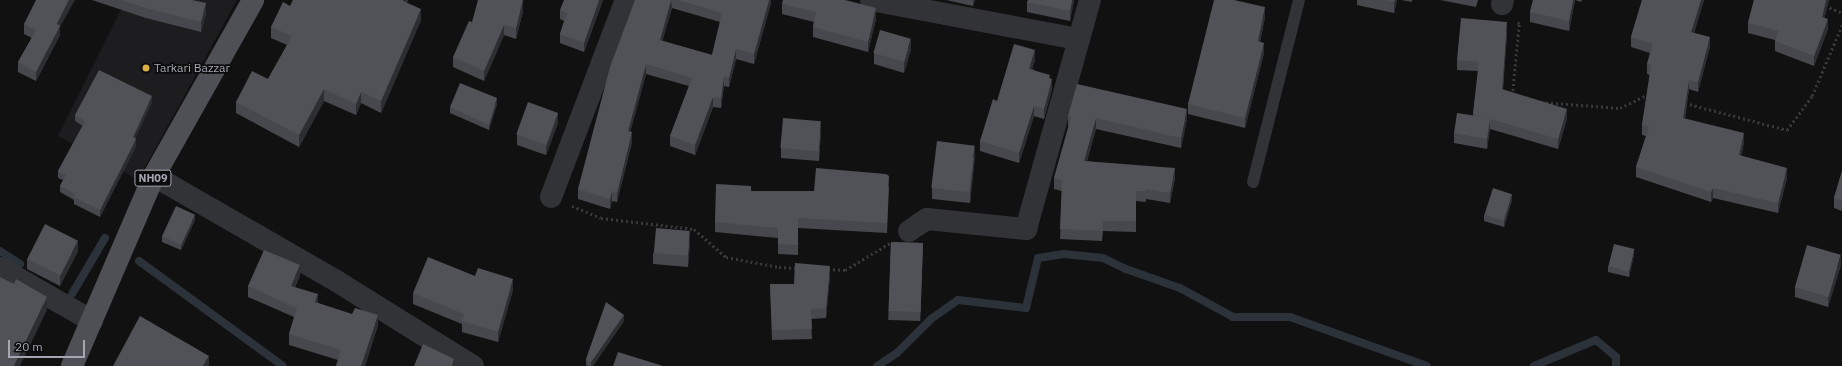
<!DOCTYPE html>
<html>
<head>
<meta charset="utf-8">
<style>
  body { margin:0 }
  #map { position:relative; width:1842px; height:366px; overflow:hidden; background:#111112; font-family:"IBM Plex Sans",sans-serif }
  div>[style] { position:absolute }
  .built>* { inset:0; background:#1d1d1f }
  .stream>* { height:8px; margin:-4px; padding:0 4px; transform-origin:4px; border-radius:4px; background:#2c3239 }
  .path>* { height:2.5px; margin-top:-1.25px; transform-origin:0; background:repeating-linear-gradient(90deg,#38393d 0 2px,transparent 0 5px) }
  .service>* { height:12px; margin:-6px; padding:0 6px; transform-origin:6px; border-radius:6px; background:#323336 }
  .minor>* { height:22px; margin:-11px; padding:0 11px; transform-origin:11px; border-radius:11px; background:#323336 }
  .primary>* { height:22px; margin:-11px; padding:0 11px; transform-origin:11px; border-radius:11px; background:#4f5055 }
  .wall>* { inset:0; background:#47484d; transform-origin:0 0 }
  .shaded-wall>* { inset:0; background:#2d2e31 }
  .building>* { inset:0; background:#515257; transform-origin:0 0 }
  .dots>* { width:11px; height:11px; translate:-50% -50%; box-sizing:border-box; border:2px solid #0c0c0d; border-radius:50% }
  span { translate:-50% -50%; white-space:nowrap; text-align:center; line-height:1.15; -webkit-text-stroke:3.5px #0c0c0d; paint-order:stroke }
  .shield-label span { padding:1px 3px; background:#0c0c0d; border:1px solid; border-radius:3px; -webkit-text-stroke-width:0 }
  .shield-label { font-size:11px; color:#a4a7b1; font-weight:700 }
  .poi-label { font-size:12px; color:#a4a7b1 }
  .left { translate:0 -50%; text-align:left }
  .scale { position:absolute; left:8px; top:340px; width:77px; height:18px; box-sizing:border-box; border:2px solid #a4a7b1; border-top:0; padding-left:5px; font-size:12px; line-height:14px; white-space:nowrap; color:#a4a7b1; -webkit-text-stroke:3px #0c0c0d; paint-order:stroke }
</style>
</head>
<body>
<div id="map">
  <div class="built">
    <div style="clip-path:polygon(126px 0,237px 0,138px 180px,58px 136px)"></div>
  </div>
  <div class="stream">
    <div style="left:0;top:251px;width:24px;rotate:33deg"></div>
    <div style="left:139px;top:261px;width:178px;rotate:36.1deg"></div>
    <div style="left:72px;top:294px;width:65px;rotate:-59.5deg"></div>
    <div style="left:877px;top:366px;width:24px;rotate:-33deg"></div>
    <div style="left:897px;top:353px;width:48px;rotate:-45deg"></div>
    <div style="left:931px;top:319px;width:33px;rotate:-35deg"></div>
    <div style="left:958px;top:300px;width:68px;rotate:6.7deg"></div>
    <div style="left:1026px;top:308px;width:51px;rotate:-76.5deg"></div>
    <div style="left:1038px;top:258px;width:26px;rotate:-9deg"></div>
    <div style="left:1064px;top:254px;width:39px;rotate:6deg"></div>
    <div style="left:1103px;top:258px;width:25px;rotate:26deg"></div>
    <div style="left:1126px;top:269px;width:57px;rotate:19.4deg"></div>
    <div style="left:1180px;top:288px;width:60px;rotate:28.7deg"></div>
    <div style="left:1233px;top:317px;width:57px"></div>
    <div style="left:1290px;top:317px;width:145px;rotate:19.7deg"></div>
    <div style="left:1534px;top:366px;width:67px;rotate:-22.8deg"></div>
    <div style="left:1596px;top:340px;width:26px;rotate:40deg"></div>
    <div style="left:1616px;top:357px;width:9px;rotate:90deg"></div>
  </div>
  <div class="path">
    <div style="left:1825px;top:6px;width:18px;rotate:22deg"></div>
    <div style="left:1512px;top:96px;width:72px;rotate:-84.4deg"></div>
    <div style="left:1519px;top:24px;width:3px;rotate:-135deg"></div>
    <div style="left:1541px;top:102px;width:79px;rotate:4.3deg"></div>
    <div style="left:1620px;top:108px;width:32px;rotate:-26deg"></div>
    <div style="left:1685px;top:103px;width:106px;rotate:14.8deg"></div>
    <div style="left:1787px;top:130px;width:42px;rotate:-53.7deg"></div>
    <div style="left:1812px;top:96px;width:77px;rotate:-67.1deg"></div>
    <div style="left:572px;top:206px;width:31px;rotate:22deg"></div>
    <div style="left:601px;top:218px;width:94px;rotate:6.7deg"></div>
    <div style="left:694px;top:229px;width:43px;rotate:41.2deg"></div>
    <div style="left:726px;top:257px;width:54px;rotate:10.7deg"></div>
    <div style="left:779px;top:267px;width:18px;rotate:3deg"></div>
    <div style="left:828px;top:269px;width:17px;rotate:3deg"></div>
    <div style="left:845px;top:270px;width:52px;rotate:-31deg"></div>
  </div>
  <div class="service">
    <div style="left:1253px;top:182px;width:188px;rotate:-75.8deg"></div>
  </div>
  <div class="minor">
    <div style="left:871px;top:0;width:211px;rotate:10.7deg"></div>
    <div style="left:1502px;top:4px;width:4px;rotate:-76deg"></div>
    <div style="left:154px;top:176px;width:212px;rotate:29.9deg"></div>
    <div style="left:338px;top:282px;width:159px;rotate:31.9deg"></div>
    <div style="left:551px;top:197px;width:211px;rotate:-69.2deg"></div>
    <div style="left:909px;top:231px;width:22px;rotate:-34deg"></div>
    <div style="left:927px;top:219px;width:100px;rotate:5.8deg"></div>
    <div style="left:1026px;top:229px;width:238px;rotate:-74.4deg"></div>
    <div style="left:0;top:268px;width:106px;rotate:29.9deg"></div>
  </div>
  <div class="primary">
    <div style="left:72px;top:366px;width:207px;rotate:-66.7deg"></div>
    <div style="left:154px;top:176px;width:202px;rotate:-60.6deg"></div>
  </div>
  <div class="wall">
    <div style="clip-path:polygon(92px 0,192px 0,206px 13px,201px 32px,146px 18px)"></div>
    <div style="clip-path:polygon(293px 0,408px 0,407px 3px,421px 20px,381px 113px,361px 103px,356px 115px,324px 101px,299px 147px,236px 113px,236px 102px,268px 79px,287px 45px,271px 38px,271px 27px,290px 6px)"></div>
    <div style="clip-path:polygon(603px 0,584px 52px,560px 43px,560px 34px,564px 21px,560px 19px,560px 10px)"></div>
    <div style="clip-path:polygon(evenodd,635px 0,771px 0,771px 3px,754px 64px,736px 59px,729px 87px,724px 86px,721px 108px,713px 107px,695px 155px,670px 146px,670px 136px,689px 86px,646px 74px,630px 132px,632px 142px,617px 202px,612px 201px,610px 209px,578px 199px,578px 189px,635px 0,672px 8px,720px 22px,712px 55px,662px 41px,672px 8px)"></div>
    <div style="clip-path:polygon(946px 0,975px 0,973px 6px)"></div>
    <div style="clip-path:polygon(1074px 0,1070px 21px,1027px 12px,1027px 2px)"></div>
    <div style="clip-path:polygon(1357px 0,1397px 0,1394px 13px,1357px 5px)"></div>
    <div style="clip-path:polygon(1401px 0,1412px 0,1412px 2px)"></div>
    <div style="clip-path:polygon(1440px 0,1478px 0,1476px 7px)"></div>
    <div style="clip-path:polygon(1533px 0,1582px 0,1581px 2px,1575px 0,1569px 31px,1530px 22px,1530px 12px)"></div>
    <div style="clip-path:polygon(1642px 0,1704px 0,1694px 33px,1710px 47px,1698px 92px,1689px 89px,1685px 119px,1744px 143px,1741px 156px,1787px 178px,1778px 213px,1713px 198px,1711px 202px,1636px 177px,1636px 167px,1646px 136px,1642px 135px,1642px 125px,1650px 75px,1647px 74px,1647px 64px,1650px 53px,1631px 47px,1631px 37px)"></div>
    <div style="clip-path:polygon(1754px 0,1829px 0,1824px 18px,1828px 29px,1814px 66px,1775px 51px,1775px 40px,1748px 33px,1748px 23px)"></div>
    <div style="clip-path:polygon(782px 4px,876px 19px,868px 52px,813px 37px,813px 27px,814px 22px,782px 14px)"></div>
    <div style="clip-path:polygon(523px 11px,516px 39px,504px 35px,484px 81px,453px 67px,453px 57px)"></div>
    <div style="clip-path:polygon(1265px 17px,1260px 42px,1264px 53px,1245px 128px,1188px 114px,1188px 104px)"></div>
    <div style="clip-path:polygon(24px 24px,60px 27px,60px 35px,36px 81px,18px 72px,18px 62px,32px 38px,24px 34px)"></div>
    <div style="clip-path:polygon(1507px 32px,1503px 90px,1567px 119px,1558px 149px,1490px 129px,1487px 149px,1454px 143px,1454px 133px,1473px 115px,1478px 71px,1457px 70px,1457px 60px)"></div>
    <div style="clip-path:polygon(911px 49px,904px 73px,874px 64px,874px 53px)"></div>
    <div style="clip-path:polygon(1035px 60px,1032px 69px,1050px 78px,1052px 89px,1044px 119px,1034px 116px,1019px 163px,980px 151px,980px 141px,997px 101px)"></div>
    <div style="clip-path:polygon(152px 102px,135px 138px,136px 146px,100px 217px,74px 204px,74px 200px,60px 192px,60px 186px,63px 180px,58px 178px,58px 171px,83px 126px,75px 121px,75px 115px)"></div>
    <div style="clip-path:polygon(497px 104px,489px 130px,450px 113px,450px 107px)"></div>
    <div style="clip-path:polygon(1068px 116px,1187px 119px,1181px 148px,1096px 129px,1087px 161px,1175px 178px,1170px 203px,1146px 199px,1146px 202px,1136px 201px,1136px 232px,1103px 231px,1102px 241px,1060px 239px,1062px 191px,1054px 189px,1054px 178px,1069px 126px,1068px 126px)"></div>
    <div style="clip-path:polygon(558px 123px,546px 155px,517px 145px,517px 134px)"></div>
    <div style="clip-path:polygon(821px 131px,819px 161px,781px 158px,781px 148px)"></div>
    <div style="clip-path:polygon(975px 156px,970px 203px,932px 199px,932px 188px)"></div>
    <div style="clip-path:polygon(1842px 171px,1842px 211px,1834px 208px,1834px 198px)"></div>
    <div style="clip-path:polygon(889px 187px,887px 233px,798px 228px,798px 255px,778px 254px,778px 238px,715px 232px,715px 222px,751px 191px,814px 191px)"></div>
    <div style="clip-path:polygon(1512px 200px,1504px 227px,1484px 221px,1484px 215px)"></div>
    <div style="clip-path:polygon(195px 220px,181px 250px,162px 242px,162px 236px)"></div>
    <div style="clip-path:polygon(690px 242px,688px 267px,653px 264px,653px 253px)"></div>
    <div style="left:891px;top:242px;width:32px;height:78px;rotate:2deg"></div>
    <div style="clip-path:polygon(78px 251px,60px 286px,27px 269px,27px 259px)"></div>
    <div style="clip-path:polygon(1634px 255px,1629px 277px,1608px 272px,1608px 266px)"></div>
    <div style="clip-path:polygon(1841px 265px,1828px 307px,1795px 297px,1795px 287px)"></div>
    <div style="clip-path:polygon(300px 276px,295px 287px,318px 303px,378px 325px,365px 366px,336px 366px,338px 360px,289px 345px,289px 334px,294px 317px,248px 297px,248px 286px)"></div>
    <div style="clip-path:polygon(475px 276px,513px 290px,498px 342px,462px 332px,462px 324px,413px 304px,413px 293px)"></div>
    <div style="clip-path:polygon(830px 276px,826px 318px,811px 319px,812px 339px,772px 340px,770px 284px,794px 284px)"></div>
    <div style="clip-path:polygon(624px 321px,593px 366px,588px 366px,586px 365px,586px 359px)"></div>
  </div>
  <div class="shaded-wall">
    <div style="clip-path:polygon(69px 0,75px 0,60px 27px,60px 35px,36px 81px,36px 72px,57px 24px)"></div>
    <div style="clip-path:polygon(403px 0,408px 0,403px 12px)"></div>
    <div style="clip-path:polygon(523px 0,523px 11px,516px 39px,516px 28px)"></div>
    <div style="clip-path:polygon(599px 0,603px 0,584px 52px,584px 43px)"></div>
    <div style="clip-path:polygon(671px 0,672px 8px,660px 50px,660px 40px)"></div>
    <div style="clip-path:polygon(769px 0,771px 0,771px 3px,754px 64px,754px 54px)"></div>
    <div style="clip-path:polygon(973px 0,975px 0,973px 6px)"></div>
    <div style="clip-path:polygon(1072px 0,1074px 0,1070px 21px,1070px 11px)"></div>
    <div style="clip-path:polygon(1395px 0,1397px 0,1394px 13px,1394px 2px)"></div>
    <div style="clip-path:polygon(1573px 0,1575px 0,1569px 31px,1569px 21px)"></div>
    <div style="clip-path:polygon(1701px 0,1704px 0,1691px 42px,1691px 32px)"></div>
    <div style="clip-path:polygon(1826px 0,1829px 0,1822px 27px,1822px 17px)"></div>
    <div style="clip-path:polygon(206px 3px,206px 13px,201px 32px,201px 22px)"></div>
    <div style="clip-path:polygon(1265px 7px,1265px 17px,1258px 52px,1258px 41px)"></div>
    <div style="clip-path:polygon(876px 8px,876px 19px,868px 52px,868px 42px)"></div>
    <div style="clip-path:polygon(421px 9px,421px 20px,381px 113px,381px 101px)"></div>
    <div style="clip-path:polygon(1828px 19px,1828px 29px,1814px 66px,1814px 56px)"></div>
    <div style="clip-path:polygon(1507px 22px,1507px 32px,1502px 99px,1502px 89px)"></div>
    <div style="clip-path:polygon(504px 25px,504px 35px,484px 81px,484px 71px)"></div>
    <div style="clip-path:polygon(1710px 37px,1710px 47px,1698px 92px,1698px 82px)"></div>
    <div style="clip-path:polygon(911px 39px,911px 49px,904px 73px,904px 62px)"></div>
    <div style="clip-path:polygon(1264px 43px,1264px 53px,1245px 128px,1245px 118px)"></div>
    <div style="clip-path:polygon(736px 49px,736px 59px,729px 87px,729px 78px)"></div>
    <div style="clip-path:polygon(1035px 50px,1035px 60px,1029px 79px,1029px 69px)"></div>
    <div style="clip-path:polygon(646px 64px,646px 74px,628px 141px,628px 131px)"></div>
    <div style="clip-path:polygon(724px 76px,724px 86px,721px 108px,721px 98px)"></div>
    <div style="clip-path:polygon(1052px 79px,1052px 89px,1044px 119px,1044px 109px)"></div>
    <div style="clip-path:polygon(1689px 80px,1689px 89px,1683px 128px,1683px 118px)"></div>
    <div style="clip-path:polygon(324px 89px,324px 101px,299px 147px,299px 135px)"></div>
    <div style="clip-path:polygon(361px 92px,361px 103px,356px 115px,356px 104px)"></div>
    <div style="clip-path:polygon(152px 96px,152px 102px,133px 144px,133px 137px)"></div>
    <div style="clip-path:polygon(713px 97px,713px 107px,695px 155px,695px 145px)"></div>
    <div style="clip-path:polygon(497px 98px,497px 104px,489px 130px,489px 125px)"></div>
    <div style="clip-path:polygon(1034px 106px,1034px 116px,1019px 163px,1019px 153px)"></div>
    <div style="clip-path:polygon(1187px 109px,1187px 119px,1181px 148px,1181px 138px)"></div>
    <div style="clip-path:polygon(1567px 109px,1567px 119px,1558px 149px,1558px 139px)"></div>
    <div style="clip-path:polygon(558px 113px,558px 123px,546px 155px,546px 145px)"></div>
    <div style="clip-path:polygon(1096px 118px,1096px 129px,1084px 171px,1084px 161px)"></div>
    <div style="clip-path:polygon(1490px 119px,1490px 129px,1487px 149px,1487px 139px)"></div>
    <div style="clip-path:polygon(821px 121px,821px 131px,819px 161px,819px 151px)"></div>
    <div style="clip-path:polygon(632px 132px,632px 142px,617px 202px,617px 193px)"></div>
    <div style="clip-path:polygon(1744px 133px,1744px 143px,1739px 165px,1739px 155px)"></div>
    <div style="clip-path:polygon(136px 139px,136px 146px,100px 217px,100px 210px)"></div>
    <div style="clip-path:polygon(975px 146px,975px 156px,970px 203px,970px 193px)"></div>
    <div style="clip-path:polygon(1175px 168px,1175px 178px,1170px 203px,1170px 193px)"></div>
    <div style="clip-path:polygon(1787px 168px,1787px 178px,1778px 213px,1778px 203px)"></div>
    <div style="clip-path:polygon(1713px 188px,1713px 198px,1711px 202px,1711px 192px)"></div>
    <div style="clip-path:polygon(612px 191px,612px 201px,610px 209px,610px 199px)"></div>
    <div style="clip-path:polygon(1512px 194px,1512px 200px,1504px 227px,1504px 221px)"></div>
    <div style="clip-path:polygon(195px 215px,195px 220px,181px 250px,181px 245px)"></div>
    <div style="clip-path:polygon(690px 231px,690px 242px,688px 267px,688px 256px)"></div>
    <div style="clip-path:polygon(78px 241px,78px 251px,60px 286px,60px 276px)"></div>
    <div style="clip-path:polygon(1634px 249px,1634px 255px,1629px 277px,1629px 271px)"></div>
    <div style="clip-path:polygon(1841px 255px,1841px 265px,1828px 307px,1828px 297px)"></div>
    <div style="clip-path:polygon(300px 265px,300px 276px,291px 297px,291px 286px)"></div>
    <div style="clip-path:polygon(830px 266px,830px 276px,826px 318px,826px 308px)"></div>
    <div style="clip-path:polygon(513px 279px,513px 290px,498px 342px,498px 332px)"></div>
    <div style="clip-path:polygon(318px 294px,318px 305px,315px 302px)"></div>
    <div style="clip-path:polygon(47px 297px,47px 310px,20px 366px,14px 366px)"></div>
    <div style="clip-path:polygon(378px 315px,378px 325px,365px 366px,361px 366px)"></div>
    <div style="clip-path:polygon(624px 315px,624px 321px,593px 366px,591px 366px,591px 362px)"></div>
    <div style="clip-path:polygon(209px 356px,209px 366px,203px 366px)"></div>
    <div style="clip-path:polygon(454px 359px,454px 366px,452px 366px)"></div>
  </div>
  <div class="building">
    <div style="clip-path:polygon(36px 0,69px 0,57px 24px,60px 26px,36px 72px,18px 62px,36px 30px,24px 24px)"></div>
    <div style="clip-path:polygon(121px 0,192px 0,206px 3px,201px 22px,146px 8px)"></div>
    <div style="clip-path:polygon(293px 0,403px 0,403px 1px,421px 9px,381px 101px,361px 92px,356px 104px,324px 89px,299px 135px,236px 102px,252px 71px,268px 79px,292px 36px,271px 27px,283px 2px,290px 6px)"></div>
    <div style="clip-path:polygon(478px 0,523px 0,516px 28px,504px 25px,484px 71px,453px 57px,469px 21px,472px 22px)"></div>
    <div style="clip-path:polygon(564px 0,599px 0,584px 43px,560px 34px,567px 13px,560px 10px)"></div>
    <div style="clip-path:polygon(635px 0,671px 0,660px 40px,712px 55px,722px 13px,678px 0,769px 0,754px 54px,736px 49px,729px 78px,724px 76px,721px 98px,713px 97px,695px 145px,670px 136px,692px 78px,646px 64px,628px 131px,632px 132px,617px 193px,612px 191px,610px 199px,578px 189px,610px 67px)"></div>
    <div style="clip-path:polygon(783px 0,845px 0,876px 8px,868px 42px,813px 27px,816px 12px,782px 4px)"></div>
    <div style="clip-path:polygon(1028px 0,1072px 0,1070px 11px,1027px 2px)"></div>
    <div style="clip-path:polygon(1214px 0,1234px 0,1265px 7px,1258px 41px,1264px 43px,1245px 118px,1188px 104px)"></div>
    <div style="clip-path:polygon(1384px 0,1395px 0,1394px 2px)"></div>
    <div style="clip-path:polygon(1533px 0,1573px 0,1569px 21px,1530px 12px)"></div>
    <div style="clip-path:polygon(1642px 0,1701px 0,1691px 32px,1710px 37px,1698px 82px,1689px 80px,1683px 118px,1744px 133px,1739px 155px,1787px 168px,1778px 203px,1713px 188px,1711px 192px,1636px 167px,1649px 127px,1642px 125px,1651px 65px,1647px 64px,1653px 44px,1631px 37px)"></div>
    <div style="clip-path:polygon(1754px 0,1826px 0,1822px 17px,1828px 19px,1814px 56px,1775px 41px,1779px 31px,1748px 23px)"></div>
    <div style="clip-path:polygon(1461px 18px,1507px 22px,1502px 89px,1567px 109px,1558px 139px,1490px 119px,1487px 139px,1454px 133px,1457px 113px,1483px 117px,1473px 114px,1479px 62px,1457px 60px)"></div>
    <div style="left:880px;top:30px;width:32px;height:24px;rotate:16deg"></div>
    <div style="clip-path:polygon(1014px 44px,1035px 50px,1029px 69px,1050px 75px,1049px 78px,1052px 79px,1044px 109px,1034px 106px,1019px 153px,980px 141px,993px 99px,997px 101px)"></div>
    <div style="clip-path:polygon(99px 70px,152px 96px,133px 137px,136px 139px,100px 210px,74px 197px,75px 194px,60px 186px,66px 175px,58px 171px,85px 121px,75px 115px)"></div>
    <div style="clip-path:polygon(460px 83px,497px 98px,489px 125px,450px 107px)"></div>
    <div style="clip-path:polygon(1077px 84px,1187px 109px,1181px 138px,1096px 118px,1084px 161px,1175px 168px,1170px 193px,1146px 189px,1146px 191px,1136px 191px,1136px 221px,1103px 221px,1102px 231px,1060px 229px,1062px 180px,1054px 178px,1071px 117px,1068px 116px)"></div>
    <div style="left:528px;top:102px;width:32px;height:34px;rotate:20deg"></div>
    <div style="left:783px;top:118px;width:38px;height:30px;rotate:5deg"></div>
    <div style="left:937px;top:141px;width:38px;height:47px;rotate:7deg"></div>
    <div style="clip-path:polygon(816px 168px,886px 174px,889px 176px,887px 223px,798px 218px,798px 245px,778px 244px,778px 228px,715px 222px,716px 184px,751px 186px,751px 191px,814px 191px)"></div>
    <div style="clip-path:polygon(1842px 171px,1842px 200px,1834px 198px)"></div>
    <div style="left:1493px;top:188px;width:20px;height:28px;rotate:18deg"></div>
    <div style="left:176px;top:206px;width:21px;height:33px;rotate:25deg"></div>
    <div style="left:45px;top:224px;width:37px;height:39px;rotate:27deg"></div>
    <div style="left:656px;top:228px;width:34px;height:25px;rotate:5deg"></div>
    <div style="left:891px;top:242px;width:32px;height:69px;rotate:2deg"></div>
    <div style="left:1614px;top:244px;width:21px;height:23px;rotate:14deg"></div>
    <div style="left:1807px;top:245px;width:35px;height:44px;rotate:16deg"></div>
    <div style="clip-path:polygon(264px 250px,300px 265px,291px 286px,318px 294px,315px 302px,352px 314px,355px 308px,378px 315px,361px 366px,336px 366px,341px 350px,289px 334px,297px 308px,248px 286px)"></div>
    <div style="clip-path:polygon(428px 257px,475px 276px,478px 268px,513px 279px,498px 332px,462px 321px,464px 314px,413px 293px)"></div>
    <div style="clip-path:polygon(795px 263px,830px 266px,826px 308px,811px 309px,812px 329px,772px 330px,770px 284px,794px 284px)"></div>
    <div style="clip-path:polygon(0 277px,14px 284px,16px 279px,47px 297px,14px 366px,0 366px)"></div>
    <div style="clip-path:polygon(606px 302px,624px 315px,591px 362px,586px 359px)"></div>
    <div style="clip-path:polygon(140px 316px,209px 356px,203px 366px,113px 366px)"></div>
    <div style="clip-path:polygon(423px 344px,454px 359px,452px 365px,453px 366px,414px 366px)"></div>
    <div style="clip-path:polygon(618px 352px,663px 366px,613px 366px)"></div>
  </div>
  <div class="dots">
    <div style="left:146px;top:68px;background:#d9ae42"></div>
  </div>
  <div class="shield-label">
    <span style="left:153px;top:178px">NH09</span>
  </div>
  <div class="poi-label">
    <span class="left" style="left:154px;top:68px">Tarkari Bazzar</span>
  </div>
  <div class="scale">20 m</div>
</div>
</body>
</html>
